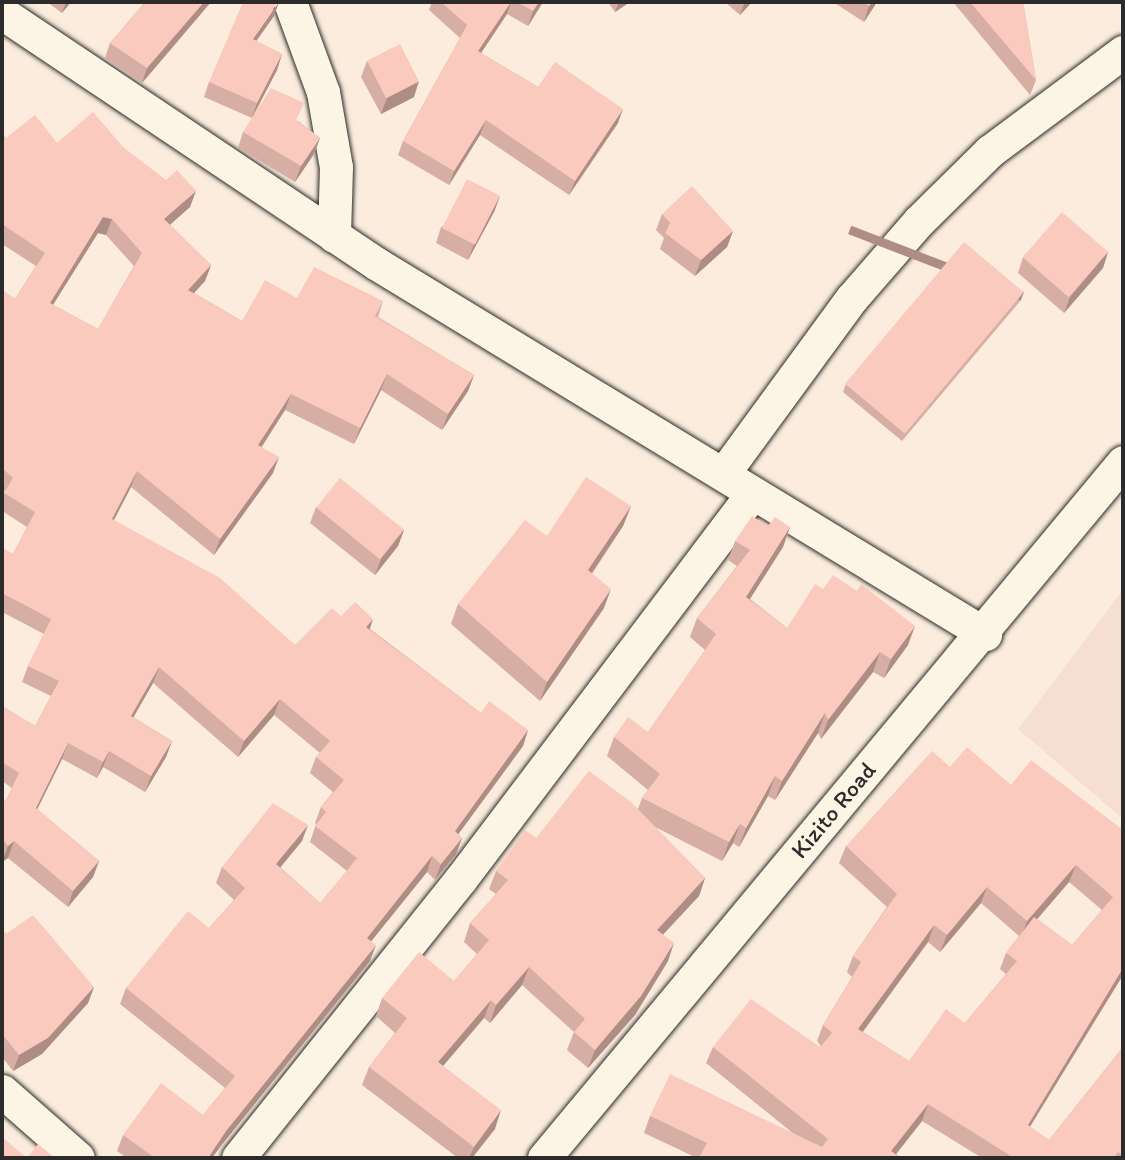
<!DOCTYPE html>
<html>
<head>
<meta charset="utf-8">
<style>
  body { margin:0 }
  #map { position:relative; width:1125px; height:1160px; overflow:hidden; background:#fbecdd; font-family:Itim,sans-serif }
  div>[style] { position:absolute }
  .built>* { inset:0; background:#f6ded0 }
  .roads { filter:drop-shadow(0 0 2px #2b2b2b) drop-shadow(0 0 2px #2b2b2b) }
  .minor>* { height:33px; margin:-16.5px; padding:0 16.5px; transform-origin:16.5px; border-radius:16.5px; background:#fcf5e5 }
  .wall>* { inset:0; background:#d6aea3 }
  .shaded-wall>* { inset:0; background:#ae8d84; transform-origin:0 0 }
  .building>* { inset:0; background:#f9cabd; transform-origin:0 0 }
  span { translate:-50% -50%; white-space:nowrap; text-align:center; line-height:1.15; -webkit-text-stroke:7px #fcf5e5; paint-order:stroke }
  .street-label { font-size:24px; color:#2b2b2b }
  .frame { position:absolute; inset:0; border:4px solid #2b2b2b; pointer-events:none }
</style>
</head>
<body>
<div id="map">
  <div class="built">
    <div style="clip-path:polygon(1123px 590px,1123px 819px,1018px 729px)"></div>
  </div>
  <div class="roads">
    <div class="minor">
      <div style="left:290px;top:2px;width:96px;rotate:69.9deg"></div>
      <div style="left:323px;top:92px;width:76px;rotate:80.2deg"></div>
      <div style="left:336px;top:167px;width:69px;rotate:91.7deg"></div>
      <div style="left:2px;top:13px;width:451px;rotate:33.8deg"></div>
      <div style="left:377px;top:264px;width:712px;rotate:31.32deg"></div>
      <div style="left:723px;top:474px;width:218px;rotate:-53.8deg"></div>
      <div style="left:852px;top:298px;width:102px;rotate:-49deg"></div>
      <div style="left:919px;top:221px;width:100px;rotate:-44.6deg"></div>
      <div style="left:990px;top:151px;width:166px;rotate:-36.7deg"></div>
      <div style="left:2px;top:1091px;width:101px;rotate:41.4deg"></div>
      <div style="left:238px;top:1158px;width:356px;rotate:-51.4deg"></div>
      <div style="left:460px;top:880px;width:485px;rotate:-52.9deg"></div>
      <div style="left:544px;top:1158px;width:905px;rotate:-50.24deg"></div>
    </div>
  </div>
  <div class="wall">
    <div style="clip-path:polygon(47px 2px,71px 2px,62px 13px)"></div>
    <div style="clip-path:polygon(145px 2px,211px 2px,142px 83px,105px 58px,110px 43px)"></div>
    <div style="clip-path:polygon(432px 2px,543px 2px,528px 26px,507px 14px,481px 53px,538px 87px,618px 123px,569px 195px,480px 135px,449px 185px,398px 155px,403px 141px,460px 38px,429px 10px)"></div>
    <div style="clip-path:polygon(608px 2px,630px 2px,615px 12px)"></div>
    <div style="clip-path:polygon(725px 2px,752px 2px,740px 15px)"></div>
    <div style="clip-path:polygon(833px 2px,877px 2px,864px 22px)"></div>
    <div style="clip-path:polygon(953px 2px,1023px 2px,1036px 80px,1030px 95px)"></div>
    <div style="clip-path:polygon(274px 16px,256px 41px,282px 54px,277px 70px,252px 118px,204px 97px,209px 82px)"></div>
    <div style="clip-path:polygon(367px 61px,414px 97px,381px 114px,361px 77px)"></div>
    <div style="clip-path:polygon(298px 121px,320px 138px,314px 154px,295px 182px,238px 148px,243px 132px)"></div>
    <div style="clip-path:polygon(evenodd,2px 134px,6px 138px,57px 143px,123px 147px,190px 207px,170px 225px,211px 265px,205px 281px,194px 293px,242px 321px,297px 298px,383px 301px,378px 317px,474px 375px,468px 391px,442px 430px,381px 390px,354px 444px,285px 410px,262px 447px,273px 473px,214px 555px,131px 487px,114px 520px,295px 645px,341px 616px,370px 629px,481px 713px,528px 730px,523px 746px,458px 834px,462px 838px,456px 854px,435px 880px,427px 872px,371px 941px,370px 961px,220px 1147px,212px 1158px,127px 1158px,117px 1151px,123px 1135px,203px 1115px,225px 1088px,120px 1004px,126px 988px,209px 928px,234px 900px,216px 883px,222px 867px,302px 841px,280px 867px,320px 903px,347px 871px,310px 842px,316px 824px,315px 823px,321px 807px,333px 792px,310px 773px,316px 757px,320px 753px,274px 715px,238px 757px,153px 683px,133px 717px,172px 741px,166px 757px,145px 792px,103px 767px,97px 778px,62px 759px,37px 809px,99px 861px,93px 877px,68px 907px,8px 858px,2px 862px,2px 803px,6px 800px,12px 788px,2px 781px,2px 706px,35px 726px,51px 696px,22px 682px,28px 666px,44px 634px,2px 612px,2px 548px,13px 554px,27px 527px,2px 511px,2px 498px,5px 491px,2px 489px,2px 290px,15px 299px,36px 266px,2px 244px,2px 134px,98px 233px,106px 235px,134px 266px,98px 329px,53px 305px,98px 233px)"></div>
    <div style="clip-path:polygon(500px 196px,494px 212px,468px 260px,436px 243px,441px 227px)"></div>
    <div style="clip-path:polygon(662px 214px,733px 231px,727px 247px,695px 276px,660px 249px,664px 238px,656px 230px)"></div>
    <div style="clip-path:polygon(1108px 252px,1103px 268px,1064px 313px,1018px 273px,1023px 257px)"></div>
    <div style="clip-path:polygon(1024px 292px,1021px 300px,902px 441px,843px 392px,846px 384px)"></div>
    <div style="clip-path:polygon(631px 506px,623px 526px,592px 574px,604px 608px,540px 701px,451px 624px,458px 604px,547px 536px)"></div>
    <div style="clip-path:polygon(316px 507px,404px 530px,398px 546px,375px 575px,310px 523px)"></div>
    <div style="clip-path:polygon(768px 526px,790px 527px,783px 547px,750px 599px,787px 628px,908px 645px,884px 678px,873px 672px,821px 739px,818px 733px,775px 800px,768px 796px,739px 847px,733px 843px,722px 861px,655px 827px,705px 878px,699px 896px,663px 935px,668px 961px,635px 1015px,588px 1068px,567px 1050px,574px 1032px,522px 985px,490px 1023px,484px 1018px,443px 1066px,495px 1129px,472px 1158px,458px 1158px,362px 1085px,369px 1067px,395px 1033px,376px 1016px,382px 998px,454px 981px,477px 954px,464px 942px,470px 923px,496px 894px,489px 889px,496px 871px,536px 838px,638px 809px,642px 798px,648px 790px,607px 756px,614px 737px,648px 732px,705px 650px,690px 637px,697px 618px,737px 566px,728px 560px,735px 541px)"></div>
    <div style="clip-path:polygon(evenodd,950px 767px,1011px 785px,1123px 830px,1123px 975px,1030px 1127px,1049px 1140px,1123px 1047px,1123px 1158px,982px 1158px,922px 1121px,896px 1154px,901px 1158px,697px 1158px,644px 1133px,650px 1116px,794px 1134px,706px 1063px,713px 1047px,820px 1047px,821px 1046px,817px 1041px,823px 1025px,852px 977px,847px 972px,853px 956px,887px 907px,839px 863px,846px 846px,950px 767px,1069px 882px,1102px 910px,1072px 945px,1037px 919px,1069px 882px,950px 767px,981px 903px,1019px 936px,1006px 953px,1000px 969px,1006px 974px,965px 1023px,909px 1061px,863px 1032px,928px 942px,940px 952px,981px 903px)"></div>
    <div style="clip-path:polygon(2px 930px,6px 934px,94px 987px,88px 1003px,42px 1054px,13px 1071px,2px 1057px)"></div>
  </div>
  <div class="shaded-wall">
    <div style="clip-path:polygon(66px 2px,71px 2px,62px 13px)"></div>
    <div style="clip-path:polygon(204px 2px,211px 2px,142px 83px,147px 68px)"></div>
    <div style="clip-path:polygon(279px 2px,274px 16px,247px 54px,253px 39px)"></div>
    <div style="clip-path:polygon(511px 2px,507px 14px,473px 65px,478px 51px)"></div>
    <div style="clip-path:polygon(539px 2px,543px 2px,528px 26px,533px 11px)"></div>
    <div style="clip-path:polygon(619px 2px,630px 2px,615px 12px)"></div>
    <div style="clip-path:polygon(745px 2px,752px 2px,740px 15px)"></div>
    <div style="clip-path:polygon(872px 2px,877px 2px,864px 22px,869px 6px)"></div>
    <div style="clip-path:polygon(282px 54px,277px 70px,252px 118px,257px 103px)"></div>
    <div style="clip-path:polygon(419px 81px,414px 97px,381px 114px,387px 98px)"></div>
    <div style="clip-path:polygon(623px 109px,618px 123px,569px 195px,575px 181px)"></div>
    <div style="clip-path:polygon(486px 120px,480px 135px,449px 185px,454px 171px)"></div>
    <div style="clip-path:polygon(320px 138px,314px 154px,295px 182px,301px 166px)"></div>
    <div style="clip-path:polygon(196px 191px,190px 207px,158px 235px,164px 219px)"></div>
    <div style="clip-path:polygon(500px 196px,494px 212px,468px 260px,474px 244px)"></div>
    <div style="clip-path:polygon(103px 217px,112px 219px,106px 235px,98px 233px,44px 319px,50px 303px)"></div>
    <div style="clip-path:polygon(733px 231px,727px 247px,695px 276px,701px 260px)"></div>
    <div style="clip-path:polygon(1108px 252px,1103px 268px,1064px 313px,1070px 297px)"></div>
    <div style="clip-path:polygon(211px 265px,205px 281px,182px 306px,188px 290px)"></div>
    <div style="left:1024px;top:292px;width:9px;height:185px;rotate:111deg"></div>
    <div style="clip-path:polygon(387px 374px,381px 390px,354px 444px,360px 428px)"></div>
    <div style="clip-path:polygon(474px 375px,468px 391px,442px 430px,448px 414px)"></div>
    <div style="clip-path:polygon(291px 394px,285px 410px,252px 461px,258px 445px)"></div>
    <div style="clip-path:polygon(279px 457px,273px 473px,214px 555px,220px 539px)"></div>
    <div style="clip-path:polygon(137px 471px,131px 487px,106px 535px,112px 519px)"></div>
    <div style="clip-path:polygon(631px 506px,623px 526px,580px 590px,588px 570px)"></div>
    <div style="clip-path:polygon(790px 527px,783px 547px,739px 616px,746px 597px)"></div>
    <div style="clip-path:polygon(404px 530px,398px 546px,375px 575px,381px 559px)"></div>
    <div style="clip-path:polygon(611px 589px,604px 608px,540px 701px,547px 682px)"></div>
    <div style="clip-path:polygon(373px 619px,368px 635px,366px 627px)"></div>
    <div style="clip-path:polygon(915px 626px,908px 645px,884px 678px,891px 659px)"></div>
    <div style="clip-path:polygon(880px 652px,873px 672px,821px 739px,828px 720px)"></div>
    <div style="clip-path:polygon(159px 667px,153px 683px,125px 732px,131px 716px)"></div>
    <div style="clip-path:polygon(280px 699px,274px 715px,238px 757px,244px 741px)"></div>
    <div style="clip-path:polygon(825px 713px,818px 733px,775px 800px,782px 781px)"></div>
    <div style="clip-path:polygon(528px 730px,523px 746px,449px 847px,455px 831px)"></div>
    <div style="clip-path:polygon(172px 741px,166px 757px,145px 792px,151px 776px)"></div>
    <div style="clip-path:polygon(68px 743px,62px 759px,30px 824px,36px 808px)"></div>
    <div style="clip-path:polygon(109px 751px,103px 767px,97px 778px,103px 762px)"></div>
    <div style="clip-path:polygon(775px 776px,768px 796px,739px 847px,746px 828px)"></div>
    <div style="clip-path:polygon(740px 824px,733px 843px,722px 861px,729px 842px)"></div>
    <div style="clip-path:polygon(308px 825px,302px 841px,270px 880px,276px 864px)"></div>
    <div style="clip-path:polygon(462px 838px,456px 854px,435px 880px,441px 864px)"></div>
    <div style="clip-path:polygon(14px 841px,8px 858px,2px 862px,8px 846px)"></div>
    <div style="clip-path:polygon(432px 856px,427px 872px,361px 954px,367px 938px)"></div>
    <div style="clip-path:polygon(99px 861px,93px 877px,68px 907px,73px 891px)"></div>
    <div style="clip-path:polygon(1076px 865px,1069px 882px,1021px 938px,1027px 921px)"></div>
    <div style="clip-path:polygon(705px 878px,699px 896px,650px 948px,657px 930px)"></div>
    <div style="clip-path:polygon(987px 887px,981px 903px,940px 952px,947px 935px)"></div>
    <div style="clip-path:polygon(934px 925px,928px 942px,852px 1046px,858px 1029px)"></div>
    <div style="clip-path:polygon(674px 943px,668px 961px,635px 1015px,588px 1068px,595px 1050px)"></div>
    <div style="clip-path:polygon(376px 945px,370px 961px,220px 1147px,212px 1158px,208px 1158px,226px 1131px)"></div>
    <div style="clip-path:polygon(529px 967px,522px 985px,490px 1023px,496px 1005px)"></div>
    <div style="clip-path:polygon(1123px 968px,1123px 975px,1021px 1141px,1028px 1125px)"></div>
    <div style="clip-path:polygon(94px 987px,88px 1003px,42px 1054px,13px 1071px,19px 1055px)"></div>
    <div style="clip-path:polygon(491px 1000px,484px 1018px,431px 1080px,438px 1062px)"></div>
    <div style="clip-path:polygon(928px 1104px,922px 1121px,893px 1158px,891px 1151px)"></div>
    <div style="clip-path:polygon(501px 1110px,495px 1129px,472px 1158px,469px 1158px,474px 1147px)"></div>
  </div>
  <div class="building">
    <div style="clip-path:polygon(145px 2px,204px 2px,147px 68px,110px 43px)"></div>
    <div style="clip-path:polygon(243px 2px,278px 2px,253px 39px,282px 54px,257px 103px,209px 82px)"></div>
    <div style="clip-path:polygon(441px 2px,511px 2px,478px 51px,538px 87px,555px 62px,623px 109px,575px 181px,486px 120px,454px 171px,403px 141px,467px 25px)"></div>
    <div style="clip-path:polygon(517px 2px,539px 2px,533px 11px)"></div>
    <div style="clip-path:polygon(863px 2px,872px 2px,869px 6px)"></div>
    <div style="clip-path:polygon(970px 2px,1023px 2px,1036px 80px)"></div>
    <div style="left:400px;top:44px;width:42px;height:37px;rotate:63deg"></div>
    <div style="clip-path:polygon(271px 88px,304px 103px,296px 120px,320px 138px,301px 166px,243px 132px)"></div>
    <div style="clip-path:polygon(evenodd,93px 112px,123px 147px,166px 180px,177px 170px,196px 191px,164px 219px,211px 265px,188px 290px,242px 321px,265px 280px,297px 298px,314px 267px,383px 301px,375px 316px,474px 375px,448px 414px,387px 374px,360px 428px,291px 394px,258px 445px,279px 457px,220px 539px,137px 471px,112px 519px,220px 578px,295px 645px,332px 608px,341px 616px,355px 602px,373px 619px,366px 627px,481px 713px,489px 701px,528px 730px,455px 831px,462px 838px,441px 864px,432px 856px,367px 938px,376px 945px,226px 1131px,208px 1158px,155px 1158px,123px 1135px,161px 1083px,203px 1115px,235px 1076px,126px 988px,188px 911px,209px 928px,245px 888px,222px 867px,273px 803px,308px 825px,276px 864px,320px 903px,357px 858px,315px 826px,326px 812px,321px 807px,344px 780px,316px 757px,330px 741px,280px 699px,244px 741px,159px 667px,131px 716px,172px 741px,151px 776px,109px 751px,103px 762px,68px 743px,36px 808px,99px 861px,73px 891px,14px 841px,8px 846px,2px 838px,2px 803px,6px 800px,19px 773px,2px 762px,2px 706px,35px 726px,59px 681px,28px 666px,51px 619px,2px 593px,2px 548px,13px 554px,35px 512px,4px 493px,13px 478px,2px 468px,2px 290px,15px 299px,45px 253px,2px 224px,2px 134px,6px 138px,35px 115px,57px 143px,93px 112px,103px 217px,112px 219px,142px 253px,98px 329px,50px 303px,103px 217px)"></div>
    <div style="left:467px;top:179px;width:37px;height:55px;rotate:27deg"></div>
    <div style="clip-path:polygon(692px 186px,733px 231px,701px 260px,665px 233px,670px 223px,662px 214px)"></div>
    <div style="left:1062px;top:212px;width:61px;height:60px;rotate:41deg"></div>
    <div style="left:964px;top:242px;width:78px;height:185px;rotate:40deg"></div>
    <div style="clip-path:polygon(586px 477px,631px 506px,588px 570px,611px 589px,547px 682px,458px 604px,525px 520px,547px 536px)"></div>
    <div style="left:340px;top:478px;width:82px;height:38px;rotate:39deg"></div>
    <div style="clip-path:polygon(752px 516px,768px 526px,775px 517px,790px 527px,746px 597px,787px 628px,815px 584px,823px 589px,833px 575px,857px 591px,861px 584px,915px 626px,891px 659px,880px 652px,828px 720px,825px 713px,782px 781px,775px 776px,746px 828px,740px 824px,729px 842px,642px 798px,660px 774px,614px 737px,628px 717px,648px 732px,716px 634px,697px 618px,750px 550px,735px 541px)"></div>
    <div style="clip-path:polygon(evenodd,967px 747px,1011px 785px,1031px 760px,1123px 830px,1123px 968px,1028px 1125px,1049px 1140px,1123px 1047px,1123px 1156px,1118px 1152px,1114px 1158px,1014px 1158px,928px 1104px,891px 1151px,901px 1158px,699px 1158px,707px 1143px,650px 1116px,670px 1074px,822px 1147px,828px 1139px,713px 1047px,751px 999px,820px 1047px,832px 1033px,823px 1025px,861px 962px,853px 956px,897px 894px,846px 846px,932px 751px,950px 767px,967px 747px,1076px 865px,1113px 897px,1072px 945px,1034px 917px,1006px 953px,1017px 961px,965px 1023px,946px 1009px,909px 1061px,858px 1029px,934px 925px,947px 935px,987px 887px,1027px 921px,1076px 865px)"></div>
    <div style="clip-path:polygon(589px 771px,631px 802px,705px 878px,657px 930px,674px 943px,641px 996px,595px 1050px,574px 1032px,585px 1019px,529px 967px,496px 1005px,491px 1000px,438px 1062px,501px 1110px,474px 1147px,369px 1067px,407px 1018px,382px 998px,419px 952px,454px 981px,489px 940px,470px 923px,508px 880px,496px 871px,525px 830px,536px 838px)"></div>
    <div style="clip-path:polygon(33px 915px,94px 987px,48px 1038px,19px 1055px,2px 1034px,2px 930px,6px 934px)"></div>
    <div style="clip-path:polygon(2px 1137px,27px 1158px,38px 1144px,55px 1158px,2px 1158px)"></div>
  </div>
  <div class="street-label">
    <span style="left:833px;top:810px;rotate:-50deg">Kizito Road</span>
  </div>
  <div class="frame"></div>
</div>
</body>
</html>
